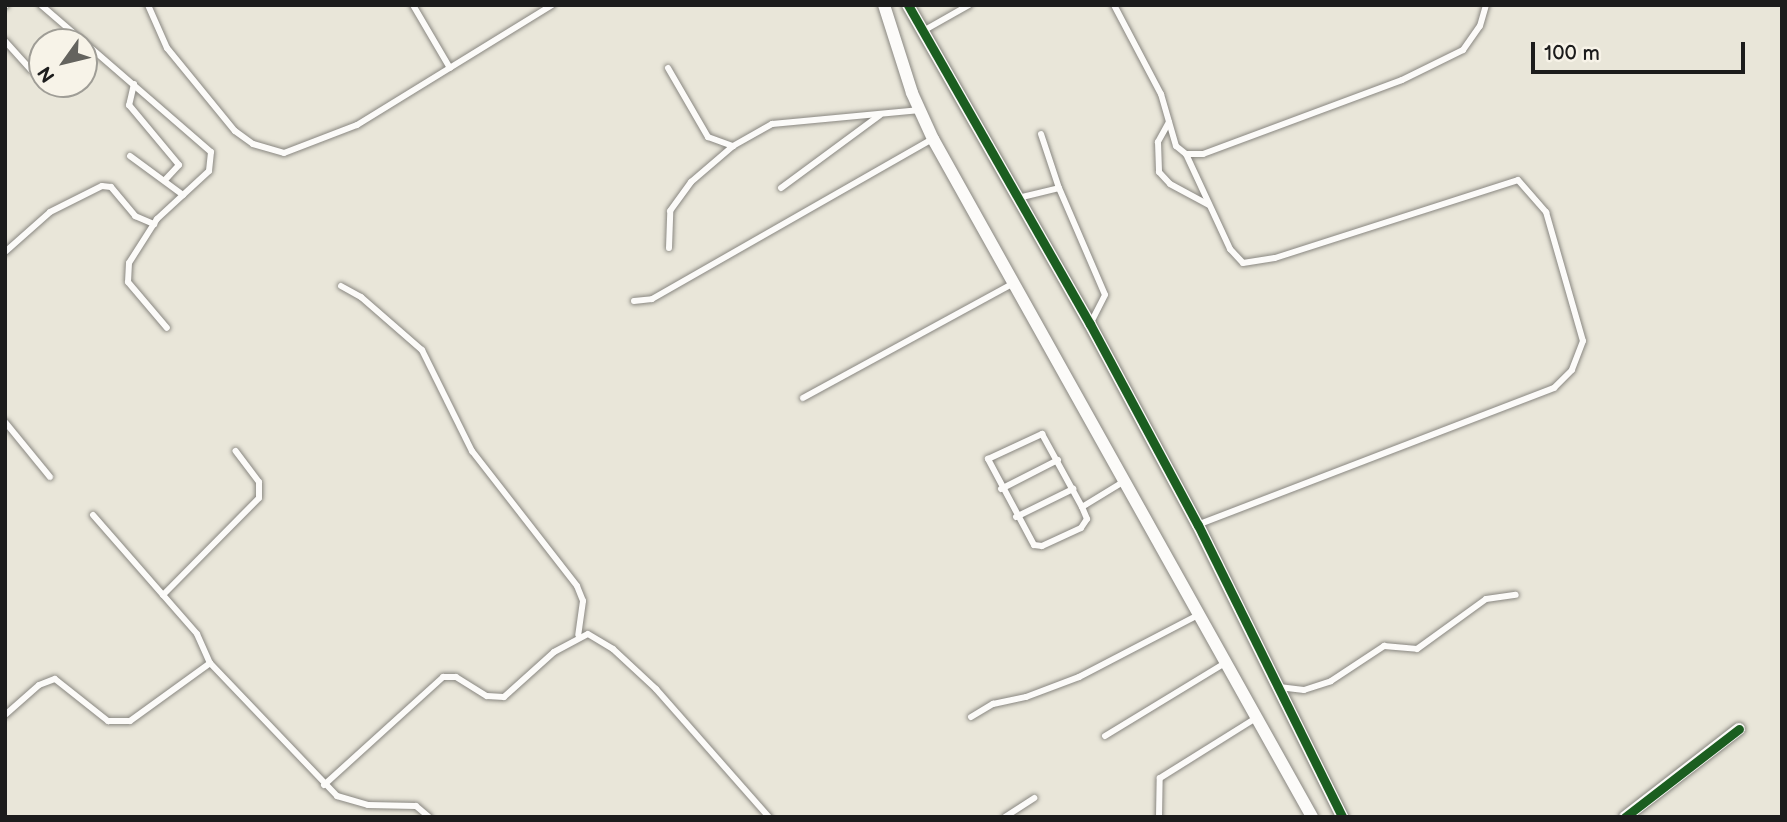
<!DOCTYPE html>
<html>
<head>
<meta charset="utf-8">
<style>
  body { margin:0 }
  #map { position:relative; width:1787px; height:822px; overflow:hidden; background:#e9e6d9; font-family:"Balsamiq Sans",sans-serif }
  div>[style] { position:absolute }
  .roads { filter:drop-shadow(0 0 2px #898781) drop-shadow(0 0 2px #898781) }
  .service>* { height:6px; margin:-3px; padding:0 3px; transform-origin:3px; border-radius:3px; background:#fcfbf9 }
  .minor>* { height:12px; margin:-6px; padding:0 6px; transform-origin:6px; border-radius:6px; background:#fcfbf9 }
  .cycleway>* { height:9px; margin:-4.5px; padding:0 4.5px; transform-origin:4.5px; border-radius:4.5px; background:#1b5e20 }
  span { translate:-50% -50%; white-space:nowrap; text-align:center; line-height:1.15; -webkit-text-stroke:5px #f7f3e8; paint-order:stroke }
  .frame { position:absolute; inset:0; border:7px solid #1c1c1c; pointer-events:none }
  .north { position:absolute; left:28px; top:28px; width:70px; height:70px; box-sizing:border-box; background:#f7f3e8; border:2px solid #9f9d96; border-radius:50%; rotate:236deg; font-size:19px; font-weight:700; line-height:28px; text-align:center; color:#1c1c1c }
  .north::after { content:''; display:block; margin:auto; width:24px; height:32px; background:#64635e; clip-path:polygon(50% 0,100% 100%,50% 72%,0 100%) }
  .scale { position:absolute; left:1531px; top:42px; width:214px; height:32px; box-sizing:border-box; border:4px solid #1c1c1c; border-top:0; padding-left:9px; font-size:21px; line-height:24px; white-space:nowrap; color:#1c1c1c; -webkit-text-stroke:5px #f7f3e8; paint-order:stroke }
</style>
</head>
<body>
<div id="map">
  <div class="roads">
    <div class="service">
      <div style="left:41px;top:5px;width:57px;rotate:40.7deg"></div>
      <div style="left:148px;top:5px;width:47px;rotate:66.2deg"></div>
      <div style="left:167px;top:48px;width:107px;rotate:50.7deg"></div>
      <div style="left:235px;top:131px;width:22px;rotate:36deg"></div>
      <div style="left:253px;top:144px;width:32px;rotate:16deg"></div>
      <div style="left:284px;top:153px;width:78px;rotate:-21deg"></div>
      <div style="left:357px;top:125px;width:229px;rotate:-31.6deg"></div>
      <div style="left:413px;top:5px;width:73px;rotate:59.6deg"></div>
      <div style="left:1114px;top:5px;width:101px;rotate:62.2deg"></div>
      <div style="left:1161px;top:94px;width:54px;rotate:73.9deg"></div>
      <div style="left:1176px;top:146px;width:13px;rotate:39deg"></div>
      <div style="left:1186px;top:154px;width:17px"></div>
      <div style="left:1203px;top:154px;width:212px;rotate:-20.4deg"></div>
      <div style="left:1402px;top:80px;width:68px;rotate:-26.2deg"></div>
      <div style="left:1463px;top:50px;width:29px;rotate:-55deg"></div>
      <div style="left:1480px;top:26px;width:22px;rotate:-74deg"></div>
      <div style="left:5px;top:6px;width:1px;rotate:-45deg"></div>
      <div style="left:923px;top:31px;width:53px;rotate:-29.5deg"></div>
      <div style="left:5px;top:41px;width:39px;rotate:48deg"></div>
      <div style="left:84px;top:42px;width:168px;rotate:40.9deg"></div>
      <div style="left:211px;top:152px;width:19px;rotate:96deg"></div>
      <div style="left:209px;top:171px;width:71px;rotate:137.3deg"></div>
      <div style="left:157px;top:219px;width:52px;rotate:122.5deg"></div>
      <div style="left:129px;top:263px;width:19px;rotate:93deg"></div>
      <div style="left:128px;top:282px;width:60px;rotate:49.7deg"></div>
      <div style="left:668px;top:68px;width:80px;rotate:59.9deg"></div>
      <div style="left:708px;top:137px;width:27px;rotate:20deg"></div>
      <div style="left:134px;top:84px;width:22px;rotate:103deg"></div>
      <div style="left:129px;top:105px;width:78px;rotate:50.2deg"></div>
      <div style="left:179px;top:165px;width:19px;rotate:133deg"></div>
      <div style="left:1169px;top:122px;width:23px;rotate:119deg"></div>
      <div style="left:1158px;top:142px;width:30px;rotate:88deg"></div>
      <div style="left:1159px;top:172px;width:16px;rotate:47deg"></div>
      <div style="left:1170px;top:184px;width:44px;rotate:28.3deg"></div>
      <div style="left:1041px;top:134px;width:57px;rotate:71.6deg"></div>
      <div style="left:1186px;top:154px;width:105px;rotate:65.1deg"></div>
      <div style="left:1230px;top:249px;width:19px;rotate:47deg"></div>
      <div style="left:1243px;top:263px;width:32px;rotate:-9deg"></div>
      <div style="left:1275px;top:258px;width:255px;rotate:-17.8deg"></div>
      <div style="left:1518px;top:180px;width:43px;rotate:48.8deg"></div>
      <div style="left:1546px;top:212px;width:134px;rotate:74deg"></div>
      <div style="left:1583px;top:341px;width:31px;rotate:111deg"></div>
      <div style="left:1572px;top:370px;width:25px;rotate:135deg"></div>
      <div style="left:1554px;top:388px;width:381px;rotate:159deg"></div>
      <div style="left:130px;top:156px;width:66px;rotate:36.3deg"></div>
      <div style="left:781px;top:188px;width:123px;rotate:-36.4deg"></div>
      <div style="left:1018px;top:198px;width:42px;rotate:-13.7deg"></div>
      <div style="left:1059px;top:188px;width:116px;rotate:66.7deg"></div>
      <div style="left:1105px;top:295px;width:33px;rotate:117deg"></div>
      <div style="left:669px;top:248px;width:37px;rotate:-88deg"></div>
      <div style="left:670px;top:211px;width:36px;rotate:-54deg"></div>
      <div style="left:691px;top:182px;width:55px;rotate:-40.6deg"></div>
      <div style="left:733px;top:146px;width:45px;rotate:-29.4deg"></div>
      <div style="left:772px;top:124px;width:149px;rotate:-5.4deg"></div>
      <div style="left:5px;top:252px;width:60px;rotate:-41.6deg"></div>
      <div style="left:50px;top:212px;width:58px;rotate:-26.6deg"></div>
      <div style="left:102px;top:186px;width:9px;rotate:6deg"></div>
      <div style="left:111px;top:187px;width:38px;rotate:50deg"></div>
      <div style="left:135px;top:216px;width:21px;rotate:23deg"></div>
      <div style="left:341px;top:286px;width:23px;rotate:29deg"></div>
      <div style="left:361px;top:297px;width:81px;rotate:41deg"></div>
      <div style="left:422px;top:350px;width:113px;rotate:63.7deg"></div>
      <div style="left:472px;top:451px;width:171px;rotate:52.1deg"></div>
      <div style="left:577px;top:586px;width:16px;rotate:68deg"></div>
      <div style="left:583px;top:601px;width:34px;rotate:98deg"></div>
      <div style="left:634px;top:301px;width:18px;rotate:-6deg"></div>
      <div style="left:652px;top:299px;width:323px;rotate:-29.7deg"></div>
      <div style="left:803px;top:398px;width:238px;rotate:-28.6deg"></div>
      <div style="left:5px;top:422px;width:71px;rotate:50.7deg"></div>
      <div style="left:1001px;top:489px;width:64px;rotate:-27deg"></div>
      <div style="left:1082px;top:507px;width:13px;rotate:67deg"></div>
      <div style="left:1087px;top:519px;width:11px;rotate:124deg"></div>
      <div style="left:1081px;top:528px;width:43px;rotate:155.2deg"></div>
      <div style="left:1042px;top:546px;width:8px;rotate:-173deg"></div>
      <div style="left:1034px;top:545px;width:98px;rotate:-118.1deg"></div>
      <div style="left:988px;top:459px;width:60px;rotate:-24.8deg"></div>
      <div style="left:1042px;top:434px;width:83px;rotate:61.3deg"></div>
      <div style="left:1082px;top:507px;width:48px;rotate:-31.4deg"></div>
      <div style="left:93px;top:515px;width:158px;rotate:48.8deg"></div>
      <div style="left:197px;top:634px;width:32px;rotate:66deg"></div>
      <div style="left:1016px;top:517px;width:64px;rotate:-26.2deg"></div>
      <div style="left:163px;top:595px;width:136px;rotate:-45.3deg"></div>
      <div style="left:259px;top:498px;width:16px;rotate:-90deg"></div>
      <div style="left:259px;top:482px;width:39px;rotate:-127deg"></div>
      <div style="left:1279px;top:687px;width:25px;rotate:7deg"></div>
      <div style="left:1304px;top:690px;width:28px;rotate:-18deg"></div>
      <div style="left:1331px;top:681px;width:64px;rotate:-33.4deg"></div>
      <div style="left:1384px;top:646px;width:33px;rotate:5deg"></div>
      <div style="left:1417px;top:649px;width:85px;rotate:-35.9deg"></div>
      <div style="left:1486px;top:599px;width:30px;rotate:-8deg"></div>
      <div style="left:5px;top:715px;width:45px;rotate:-41.4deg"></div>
      <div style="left:39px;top:685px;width:17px;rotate:-21deg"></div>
      <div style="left:55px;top:679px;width:68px;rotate:38.4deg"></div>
      <div style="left:108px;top:721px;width:22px"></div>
      <div style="left:130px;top:721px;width:99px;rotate:-35.9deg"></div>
      <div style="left:210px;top:663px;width:184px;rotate:46.3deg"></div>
      <div style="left:337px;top:796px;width:32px;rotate:16deg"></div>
      <div style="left:368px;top:805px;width:48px;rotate:1.2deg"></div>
      <div style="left:416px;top:806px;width:17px;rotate:40deg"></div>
      <div style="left:971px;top:717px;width:26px;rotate:-31deg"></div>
      <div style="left:993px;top:704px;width:34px;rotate:-12deg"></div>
      <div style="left:1026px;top:697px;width:57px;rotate:-20.7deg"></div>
      <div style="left:1079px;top:677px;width:134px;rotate:-27.5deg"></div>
      <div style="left:1105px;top:736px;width:140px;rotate:-31.3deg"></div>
      <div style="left:324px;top:785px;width:161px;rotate:-42.2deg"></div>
      <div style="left:443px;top:677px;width:13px"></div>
      <div style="left:456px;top:677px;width:36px;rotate:32deg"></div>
      <div style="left:487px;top:696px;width:17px;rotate:3deg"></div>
      <div style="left:504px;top:697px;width:67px;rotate:-42deg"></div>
      <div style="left:554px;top:652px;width:38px;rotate:-28deg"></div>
      <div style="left:588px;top:634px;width:29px;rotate:31deg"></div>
      <div style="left:613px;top:649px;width:59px;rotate:42.9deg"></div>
      <div style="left:656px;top:689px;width:171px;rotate:48.6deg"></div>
      <div style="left:1005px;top:817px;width:35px;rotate:-33deg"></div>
      <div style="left:1159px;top:817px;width:39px;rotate:-89deg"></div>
      <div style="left:1160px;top:778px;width:113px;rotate:-32deg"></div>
    </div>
    <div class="minor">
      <div style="left:884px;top:5px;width:92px;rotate:72.3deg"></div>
      <div style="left:912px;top:93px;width:51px;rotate:65.5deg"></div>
      <div style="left:933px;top:139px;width:777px;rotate:60.79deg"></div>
      <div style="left:908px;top:5px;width:367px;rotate:60.3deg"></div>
      <div style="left:1090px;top:324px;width:228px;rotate:61.8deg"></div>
      <div style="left:1198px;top:525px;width:326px;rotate:63.7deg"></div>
      <div style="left:1625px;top:817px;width:144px;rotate:-37.7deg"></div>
    </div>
  </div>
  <div class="cycleway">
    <div style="left:908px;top:5px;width:367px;rotate:60.3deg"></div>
    <div style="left:1090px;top:324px;width:228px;rotate:61.8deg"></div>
    <div style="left:1198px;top:525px;width:326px;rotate:63.7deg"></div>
    <div style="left:1625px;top:817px;width:144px;rotate:-37.7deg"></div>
  </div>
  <div class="frame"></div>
  <div class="north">N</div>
  <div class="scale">100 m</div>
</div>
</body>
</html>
